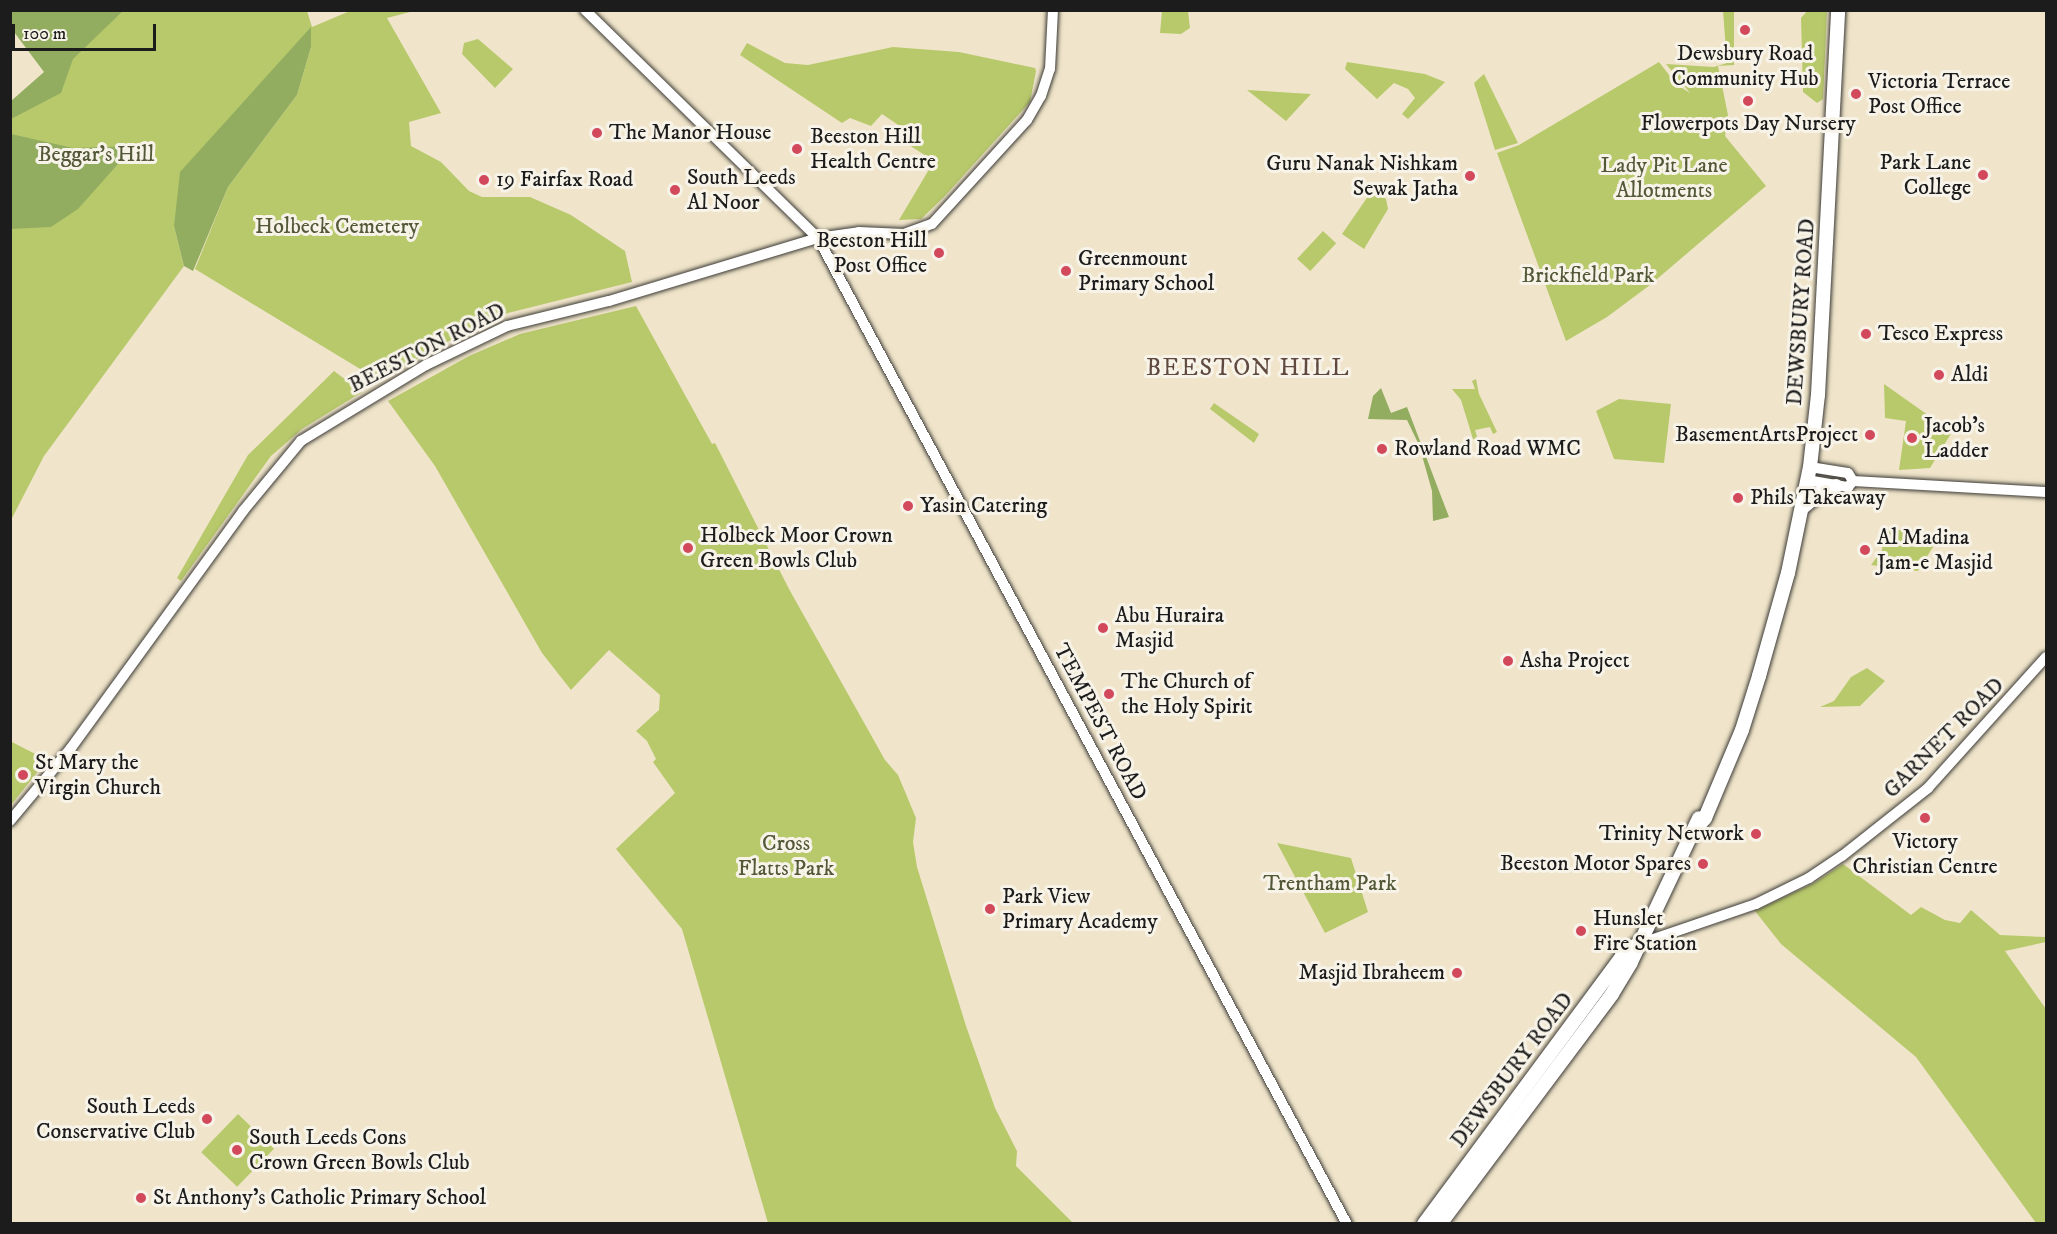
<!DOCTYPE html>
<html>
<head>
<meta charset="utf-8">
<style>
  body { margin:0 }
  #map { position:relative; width:2057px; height:1234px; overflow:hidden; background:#f0e5ca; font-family:"IM FELL DW Pica",serif }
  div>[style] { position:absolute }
  .green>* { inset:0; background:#b8c96c; transform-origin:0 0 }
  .forest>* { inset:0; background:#92ad60 }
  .roads { filter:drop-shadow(0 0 2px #3c3a36) drop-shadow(0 0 2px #3c3a36) }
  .tertiary>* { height:10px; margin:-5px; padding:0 5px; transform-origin:5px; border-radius:5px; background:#fff }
  .primary>* { height:14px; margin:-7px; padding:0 7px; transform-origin:7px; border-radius:7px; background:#fff }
  .dots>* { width:16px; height:16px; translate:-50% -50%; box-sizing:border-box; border:3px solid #f7f3e8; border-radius:50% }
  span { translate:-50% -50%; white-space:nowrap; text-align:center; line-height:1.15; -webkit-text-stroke:6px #f7f3e8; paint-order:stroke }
  .poi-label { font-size:22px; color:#1c1c1c }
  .left { translate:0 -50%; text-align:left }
  .right { translate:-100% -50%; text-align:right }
  .park-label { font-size:22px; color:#535938 }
  .street-label { font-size:22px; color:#1c1c1c }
  .neighbourhood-label { font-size:24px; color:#604a40; letter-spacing:1.5px }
  .frame { position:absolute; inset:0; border:12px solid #1c1c1c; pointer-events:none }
  .scale { position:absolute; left:12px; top:24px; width:144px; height:27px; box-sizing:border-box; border:3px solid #1c1c1c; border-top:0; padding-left:8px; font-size:18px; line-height:21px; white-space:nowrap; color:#1c1c1c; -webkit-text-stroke:4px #f7f3e8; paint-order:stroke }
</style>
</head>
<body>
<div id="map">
  <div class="green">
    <div style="clip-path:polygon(1808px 10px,1827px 11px,1823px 99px,1817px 103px,1803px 92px,1801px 18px)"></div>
    <div style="clip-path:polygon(123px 11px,307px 11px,312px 27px,350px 11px,414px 11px,387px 18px,441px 113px,409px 122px,411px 146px,441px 162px,469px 191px,482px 197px,530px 197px,571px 215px,625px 251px,632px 282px,508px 313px,439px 346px,380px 381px,195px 269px,228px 187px,297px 95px,311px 47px,311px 28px,174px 226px,184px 266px,44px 456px,11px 520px,11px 110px)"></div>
    <div style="clip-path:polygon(1162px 11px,1188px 11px,1190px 28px,1181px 34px,1160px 33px)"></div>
    <div style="clip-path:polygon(1723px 11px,1734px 11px,1734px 65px,1718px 66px,1728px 115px,1725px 136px,1766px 186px,1650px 285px,1607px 317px,1566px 341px,1497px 153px,1519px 145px,1659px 62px,1676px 84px,1690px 93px,1666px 64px,1714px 67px,1727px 63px)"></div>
    <div style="clip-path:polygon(478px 39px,513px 69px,495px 88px,462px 54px,464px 43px)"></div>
    <div style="clip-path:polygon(747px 43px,785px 63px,808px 65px,893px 47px,959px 52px,1035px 68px,1036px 71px,1030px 102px,944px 197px,921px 219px,899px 220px,934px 161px,909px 145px,913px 135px,882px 114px,871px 126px,850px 118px,842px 123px,740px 55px)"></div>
    <div style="clip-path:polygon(1347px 62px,1425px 74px,1445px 82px,1408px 119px,1402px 114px,1415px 98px,1408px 89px,1394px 83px,1377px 99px,1345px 69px)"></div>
    <div style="clip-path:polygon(1484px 74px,1518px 143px,1495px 150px,1474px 83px)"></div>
    <div style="clip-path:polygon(1247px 90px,1311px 94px,1286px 121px)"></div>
    <div style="clip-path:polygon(1373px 189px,1386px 199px,1388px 209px,1364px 249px,1342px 234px)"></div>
    <div style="left:1323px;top:231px;width:18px;height:38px;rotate:43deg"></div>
    <div style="clip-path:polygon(636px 306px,712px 444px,715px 443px,789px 589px,885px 760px,898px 775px,916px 818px,913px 842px,917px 867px,966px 1026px,995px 1108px,1017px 1151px,1016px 1166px,1073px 1223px,768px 1223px,682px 929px,616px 849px,675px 793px,653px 762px,656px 759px,647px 741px,636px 731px,659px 710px,660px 695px,609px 650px,571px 690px,542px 653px,435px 466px,388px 401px,469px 356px,520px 334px)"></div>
    <div style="clip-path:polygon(334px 371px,362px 392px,302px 429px,271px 456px,181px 581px,177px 578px,248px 455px)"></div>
    <div style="clip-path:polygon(1476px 379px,1479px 394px,1497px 432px,1493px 434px,1490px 427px,1475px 430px,1478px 440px,1473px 439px,1461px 400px,1452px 389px,1475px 389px,1472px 381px)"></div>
    <div style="clip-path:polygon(1884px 384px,1952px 432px,1930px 468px,1899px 470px,1906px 421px,1885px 418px)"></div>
    <div style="clip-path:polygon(1619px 399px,1671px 404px,1664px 463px,1614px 459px,1596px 411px)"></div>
    <div style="clip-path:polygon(1214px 403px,1259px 434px,1254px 443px,1210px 409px)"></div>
    <div style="clip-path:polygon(1884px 529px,1921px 531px,1941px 534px,1918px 571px,1871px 565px,1882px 550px)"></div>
    <div style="clip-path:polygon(1867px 668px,1885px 681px,1860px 706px,1820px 707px,1834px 701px,1851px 677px)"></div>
    <div style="clip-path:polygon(10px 741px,47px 760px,11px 805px,10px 805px)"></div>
    <div style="clip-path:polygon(1277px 843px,1351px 858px,1368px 912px,1325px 933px)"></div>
    <div style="clip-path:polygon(1843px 864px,1911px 915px,1921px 907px,1945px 920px,1960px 923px,1971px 910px,2000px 935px,2046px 937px,2046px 942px,2005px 951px,2046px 1009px,2046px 1223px,2036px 1223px,1916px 1057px,1781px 944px,1755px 911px,1814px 883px)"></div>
    <div style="left:238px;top:1114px;width:50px;height:53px;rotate:44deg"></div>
  </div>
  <div class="forest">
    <div style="clip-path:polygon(11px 10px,123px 10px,123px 11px,73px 59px,61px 93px,11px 119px,11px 101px,44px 72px,11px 28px)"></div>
    <div style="clip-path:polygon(311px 27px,311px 47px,297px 95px,228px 187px,193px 271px,184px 266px,174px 226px,180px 172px)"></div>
    <div style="clip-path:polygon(11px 134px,73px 148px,134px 146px,78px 209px,51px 227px,11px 229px)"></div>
    <div style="clip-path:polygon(1381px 388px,1391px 413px,1407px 407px,1449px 517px,1433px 521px,1432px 491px,1419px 445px,1407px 420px,1368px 419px,1373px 396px)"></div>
  </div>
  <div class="roads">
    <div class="tertiary">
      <div style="left:585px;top:10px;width:326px;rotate:44.4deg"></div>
      <div style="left:818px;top:238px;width:1119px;rotate:61.79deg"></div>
      <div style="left:1810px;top:467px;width:38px;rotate:9deg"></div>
      <div style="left:1848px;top:473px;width:9px;rotate:58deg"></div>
      <div style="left:1807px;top:480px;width:42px;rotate:9.7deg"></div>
      <div style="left:1848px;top:487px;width:8px;rotate:-50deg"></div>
      <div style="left:1853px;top:481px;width:193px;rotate:3.3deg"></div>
      <div style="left:10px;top:821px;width:95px;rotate:-50.1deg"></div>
      <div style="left:71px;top:748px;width:293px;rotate:-54deg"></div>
      <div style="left:243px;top:511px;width:91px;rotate:-50.4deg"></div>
      <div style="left:301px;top:441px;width:146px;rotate:-31.3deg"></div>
      <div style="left:426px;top:365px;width:90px;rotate:-25.7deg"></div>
      <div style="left:507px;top:326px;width:105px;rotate:-13.8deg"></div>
      <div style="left:609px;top:301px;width:218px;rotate:-16.8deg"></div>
      <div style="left:818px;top:238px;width:41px;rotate:-8.3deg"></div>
      <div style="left:859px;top:232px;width:45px;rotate:2.5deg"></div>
      <div style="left:904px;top:234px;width:30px;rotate:-20deg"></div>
      <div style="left:932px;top:224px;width:141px;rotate:-47.6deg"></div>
      <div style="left:1027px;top:120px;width:28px;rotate:-60deg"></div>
      <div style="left:1041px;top:96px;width:28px;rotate:-72deg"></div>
      <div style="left:1050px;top:69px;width:59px;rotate:-87.1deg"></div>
      <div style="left:1636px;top:945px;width:127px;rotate:-18.9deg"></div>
      <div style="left:1756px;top:904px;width:59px;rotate:-26.1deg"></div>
      <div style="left:1809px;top:878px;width:40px;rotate:-34deg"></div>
      <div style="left:1842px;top:856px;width:110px;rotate:-38.3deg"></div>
      <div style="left:1928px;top:788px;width:176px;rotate:-48deg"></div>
    </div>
    <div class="primary">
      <div style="left:1802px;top:508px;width:25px;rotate:-40deg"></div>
      <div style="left:1821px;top:492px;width:16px;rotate:-22deg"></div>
      <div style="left:1697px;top:827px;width:12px;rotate:-48deg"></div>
      <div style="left:1705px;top:818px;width:95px;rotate:-67.2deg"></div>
      <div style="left:1742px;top:730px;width:57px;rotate:-72.5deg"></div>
      <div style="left:1759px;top:676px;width:107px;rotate:-74.3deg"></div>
      <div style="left:1788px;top:573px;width:108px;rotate:-78.3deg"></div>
      <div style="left:1810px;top:467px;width:72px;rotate:-83.7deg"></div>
      <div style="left:1818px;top:395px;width:386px;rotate:-87deg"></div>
      <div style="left:1424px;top:1224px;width:333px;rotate:-53.5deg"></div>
      <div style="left:1622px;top:956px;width:18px;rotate:-38deg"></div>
      <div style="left:1440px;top:1224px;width:287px;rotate:-53.2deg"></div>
      <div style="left:1612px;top:994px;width:37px;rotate:-59deg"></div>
      <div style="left:1631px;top:962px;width:159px;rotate:-64.7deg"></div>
    </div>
  </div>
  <div class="dots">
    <div style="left:1745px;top:30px;background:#d1495b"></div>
    <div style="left:1856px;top:94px;background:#d1495b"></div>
    <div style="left:1748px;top:101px;background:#d1495b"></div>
    <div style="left:597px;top:133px;background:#d1495b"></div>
    <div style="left:797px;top:149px;background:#d1495b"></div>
    <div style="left:1983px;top:175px;background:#d1495b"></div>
    <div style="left:1470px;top:176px;background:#d1495b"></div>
    <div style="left:484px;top:180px;background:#d1495b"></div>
    <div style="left:675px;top:190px;background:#d1495b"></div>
    <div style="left:939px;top:253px;background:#d1495b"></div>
    <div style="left:1066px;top:271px;background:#d1495b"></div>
    <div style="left:1866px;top:334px;background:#d1495b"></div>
    <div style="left:1939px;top:375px;background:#d1495b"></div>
    <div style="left:1870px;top:435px;background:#d1495b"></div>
    <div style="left:1912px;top:438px;background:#d1495b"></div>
    <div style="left:1382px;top:449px;background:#d1495b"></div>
    <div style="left:1738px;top:498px;background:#d1495b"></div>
    <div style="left:908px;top:506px;background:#d1495b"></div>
    <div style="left:688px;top:548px;background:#d1495b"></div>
    <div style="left:1865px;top:550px;background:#d1495b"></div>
    <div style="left:1103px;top:628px;background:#d1495b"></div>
    <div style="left:1508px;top:661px;background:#d1495b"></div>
    <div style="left:1109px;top:694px;background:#d1495b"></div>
    <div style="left:23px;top:775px;background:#d1495b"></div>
    <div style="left:1925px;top:818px;background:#d1495b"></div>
    <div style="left:1756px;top:834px;background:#d1495b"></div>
    <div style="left:1703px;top:864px;background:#d1495b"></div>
    <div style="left:990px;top:909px;background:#d1495b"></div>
    <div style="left:1581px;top:931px;background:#d1495b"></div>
    <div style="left:1457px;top:973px;background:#d1495b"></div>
    <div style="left:207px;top:1119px;background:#d1495b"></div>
    <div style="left:237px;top:1150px;background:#d1495b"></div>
    <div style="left:141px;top:1198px;background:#d1495b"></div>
  </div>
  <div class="poi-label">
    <span style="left:1745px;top:66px">Dewsbury Road<br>Community Hub</span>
    <span class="left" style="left:1868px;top:94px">Victoria Terrace<br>Post Office</span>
    <span style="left:1748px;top:124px">Flowerpots Day Nursery</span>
    <span class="left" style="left:609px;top:133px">The Manor House</span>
    <span class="left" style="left:810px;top:149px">Beeston Hill<br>Health Centre</span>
    <span class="right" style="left:1971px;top:175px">Park Lane<br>College</span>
    <span class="right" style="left:1458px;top:176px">Guru Nanak Nishkam<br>Sewak Jatha</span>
    <span class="left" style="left:687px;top:190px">South Leeds<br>Al Noor</span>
    <span class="left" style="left:496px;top:180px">19 Fairfax Road</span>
    <span class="right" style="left:927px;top:253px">Beeston Hill<br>Post Office</span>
    <span class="left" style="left:1078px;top:271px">Greenmount<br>Primary School</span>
    <span class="left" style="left:1878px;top:334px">Tesco Express</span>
    <span class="left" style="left:1951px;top:375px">Aldi</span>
    <span class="left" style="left:1924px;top:438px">Jacob's<br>Ladder</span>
    <span class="right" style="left:1858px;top:435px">BasementArtsProject</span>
    <span class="left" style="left:1394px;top:449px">Rowland Road WMC</span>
    <span class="left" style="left:1750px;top:498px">Phils Takeaway</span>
    <span class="left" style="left:920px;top:506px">Yasin Catering</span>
    <span class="left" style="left:700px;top:548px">Holbeck Moor Crown<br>Green Bowls Club</span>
    <span class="left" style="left:1877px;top:550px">Al Madina<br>Jam-e Masjid</span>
    <span class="left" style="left:1115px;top:628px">Abu Huraira<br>Masjid</span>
    <span class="left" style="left:1520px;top:661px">Asha Project</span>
    <span class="left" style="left:1121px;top:694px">The Church of<br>the Holy Spirit</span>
    <span class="left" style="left:35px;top:775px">St Mary the<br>Virgin Church</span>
    <span class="right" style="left:1744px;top:834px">Trinity Network</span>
    <span style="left:1925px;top:854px">Victory<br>Christian Centre</span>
    <span class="right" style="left:1691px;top:864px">Beeston Motor Spares</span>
    <span class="left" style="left:1002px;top:909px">Park View<br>Primary Academy</span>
    <span class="left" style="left:1593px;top:931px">Hunslet<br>Fire Station</span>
    <span class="right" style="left:1445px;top:973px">Masjid Ibraheem</span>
    <span class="right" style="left:195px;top:1119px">South Leeds<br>Conservative Club</span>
    <span class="left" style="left:249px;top:1150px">South Leeds Cons<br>Crown Green Bowls Club</span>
    <span class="left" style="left:153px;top:1198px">St Anthony's Catholic Primary School</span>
  </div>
  <div class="park-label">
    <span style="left:96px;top:155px">Beggar's Hill</span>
    <span style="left:1664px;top:178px">Lady Pit Lane<br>Allotments</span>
    <span style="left:337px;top:227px">Holbeck Cemetery</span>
    <span style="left:1588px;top:276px">Brickfield Park</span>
    <span style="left:786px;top:856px">Cross<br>Flatts Park</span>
    <span style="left:1330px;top:884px">Trentham Park</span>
  </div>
  <div class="street-label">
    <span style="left:1801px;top:312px;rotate:-86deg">DEWSBURY ROAD</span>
    <span style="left:427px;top:348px;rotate:-27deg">BEESTON ROAD</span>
    <span style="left:1100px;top:722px;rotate:62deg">TEMPEST ROAD</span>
    <span style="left:1944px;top:738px;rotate:-45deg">GARNET ROAD</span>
    <span style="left:1512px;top:1070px;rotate:-53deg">DEWSBURY ROAD</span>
  </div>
  <div class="neighbourhood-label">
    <span style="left:1248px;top:369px">BEESTON HILL</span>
  </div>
  <div class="frame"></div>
  <div class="scale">100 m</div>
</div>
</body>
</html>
